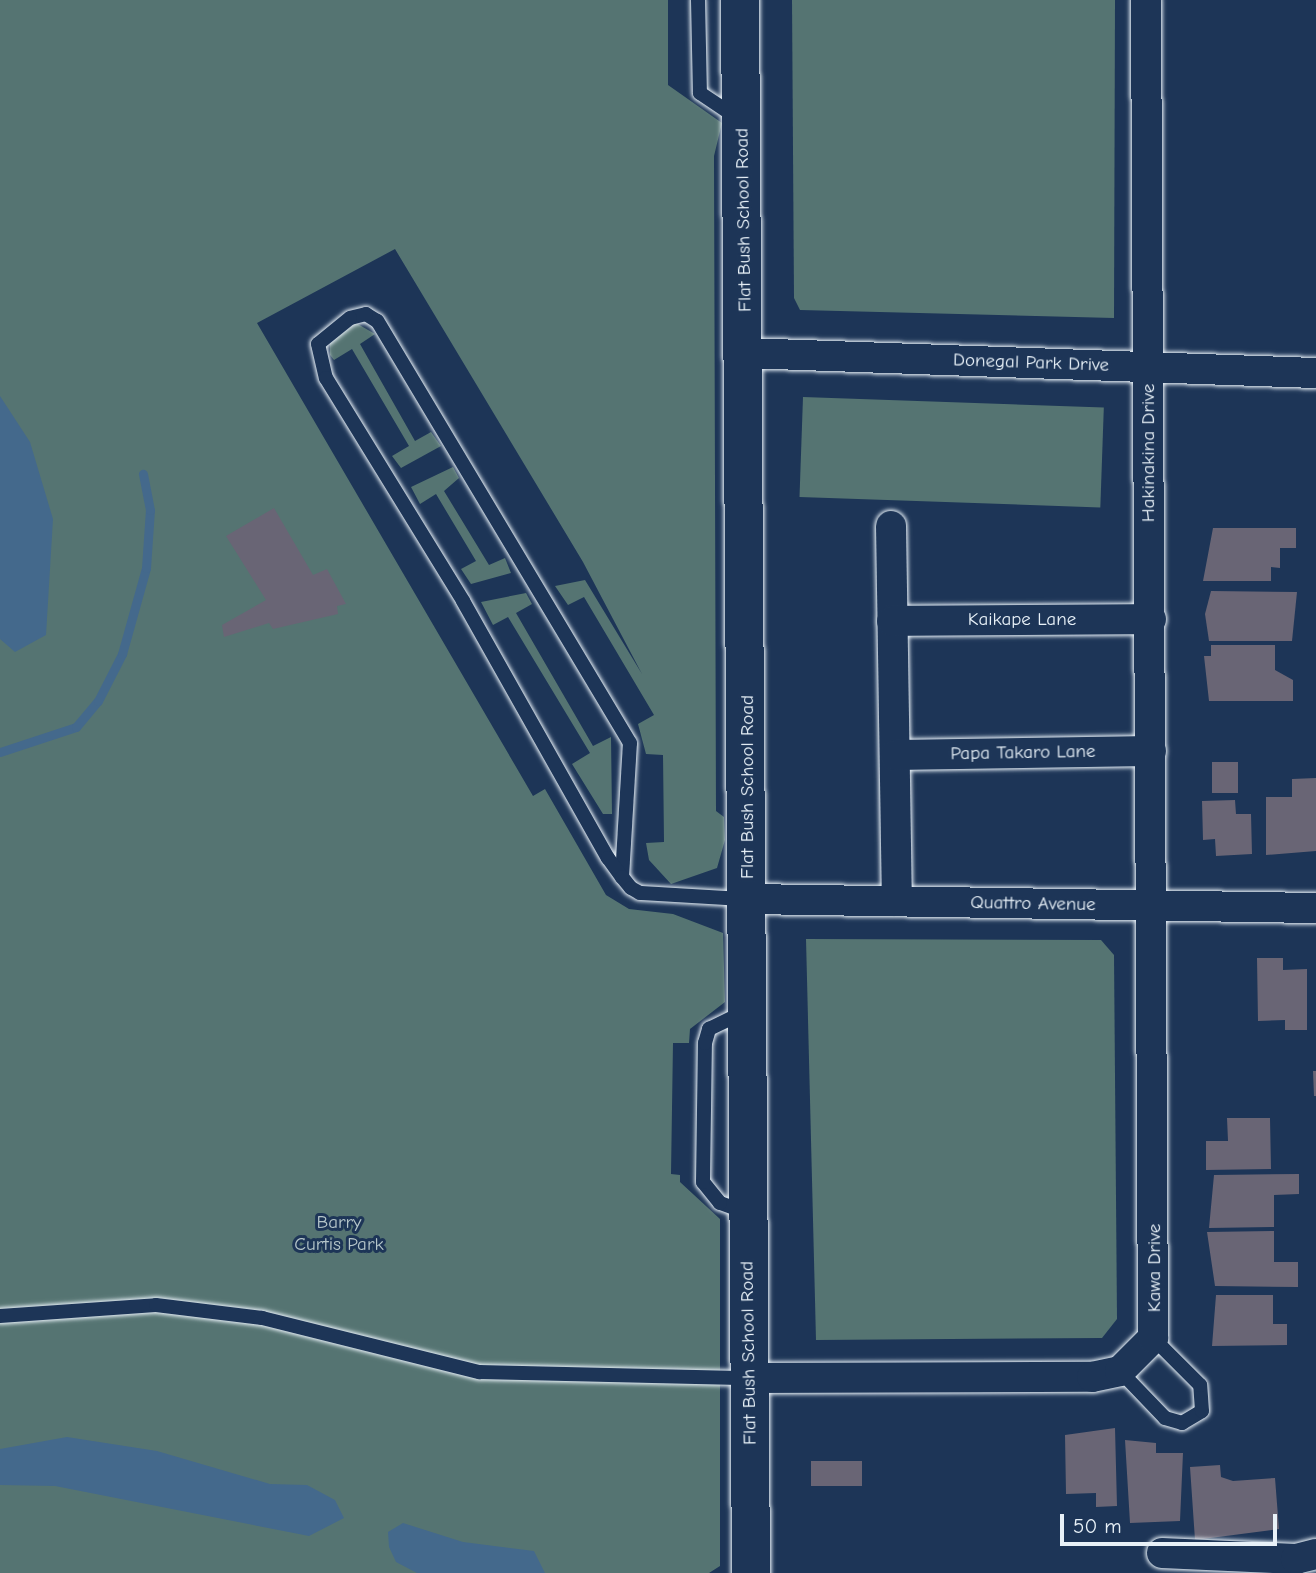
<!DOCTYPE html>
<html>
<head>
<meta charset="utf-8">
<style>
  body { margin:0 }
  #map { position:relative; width:1316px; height:1573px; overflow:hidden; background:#1d3557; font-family:"Comic Neue",sans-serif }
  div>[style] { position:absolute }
  .green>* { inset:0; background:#557472; transform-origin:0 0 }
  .water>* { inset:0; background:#44698c }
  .stream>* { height:9px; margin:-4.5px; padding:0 4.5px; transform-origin:4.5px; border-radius:4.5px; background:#44698c }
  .building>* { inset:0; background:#696575; transform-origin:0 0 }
  .roads { filter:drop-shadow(0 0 2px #e8f1f8) drop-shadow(0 0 2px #e8f1f8) }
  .service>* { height:14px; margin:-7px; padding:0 7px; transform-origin:7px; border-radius:7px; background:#1d3557 }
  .minor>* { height:30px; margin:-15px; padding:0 15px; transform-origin:15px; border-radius:15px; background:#1d3557 }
  .secondary>* { height:38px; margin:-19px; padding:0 19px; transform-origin:19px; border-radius:19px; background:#1d3557 }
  span { translate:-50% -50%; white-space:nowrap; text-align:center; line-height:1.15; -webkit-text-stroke:6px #1d3557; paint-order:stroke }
  .street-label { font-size:19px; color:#e8f1f8 }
  .park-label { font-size:19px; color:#b5c5c9 }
  .scale { position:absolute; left:1060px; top:1514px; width:217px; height:32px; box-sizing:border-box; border:4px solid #e8f1f8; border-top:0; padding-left:9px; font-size:21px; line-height:24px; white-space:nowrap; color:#e8f1f8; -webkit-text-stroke:5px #1d3557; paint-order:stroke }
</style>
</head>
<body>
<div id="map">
  <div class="green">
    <div style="clip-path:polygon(0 0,668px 0,668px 85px,722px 123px,714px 156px,716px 811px,724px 817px,725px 840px,717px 868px,671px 884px,649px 860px,646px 843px,664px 842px,663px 755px,646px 754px,638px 724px,654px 715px,584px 597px,568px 605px,555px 586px,585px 580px,642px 674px,583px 562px,395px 249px,257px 323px,533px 796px,545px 789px,606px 895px,629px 909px,673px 914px,723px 933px,725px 1002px,690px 1029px,689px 1043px,673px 1043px,671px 1174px,680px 1175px,680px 1182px,720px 1219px,720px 1566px,709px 1573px,0 1573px)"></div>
    <div style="clip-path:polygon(792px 0,1115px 0,1114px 318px,800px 310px,794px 298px)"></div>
    <div style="clip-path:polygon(356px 323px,375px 334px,360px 344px,415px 441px,431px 432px,441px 446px,401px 468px,392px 456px,409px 446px,352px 349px,334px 360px,330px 355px,330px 343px)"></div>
    <div style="left:803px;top:397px;width:301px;height:100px;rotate:2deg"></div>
    <div style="clip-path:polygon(453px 467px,459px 478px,444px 491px,489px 565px,505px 558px,511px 573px,471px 584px,461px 569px,476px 561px,436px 494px,420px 504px,411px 487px)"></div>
    <div style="clip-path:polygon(526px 593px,532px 604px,516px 613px,593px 746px,611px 737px,612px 814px,603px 814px,572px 764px,590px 753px,508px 617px,493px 625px,481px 602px)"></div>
    <div style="clip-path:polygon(806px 939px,1101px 940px,1114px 955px,1117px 1319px,1102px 1338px,816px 1340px)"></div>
  </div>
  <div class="water">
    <div style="clip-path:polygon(0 396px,30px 442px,53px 519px,46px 635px,15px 652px,0 639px)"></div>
    <div style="clip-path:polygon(67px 1437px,157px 1451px,270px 1484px,307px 1485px,335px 1500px,344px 1518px,309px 1536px,55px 1486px,0 1485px,0 1449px)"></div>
    <div style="clip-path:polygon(403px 1523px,463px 1542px,534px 1551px,545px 1573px,417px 1573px,396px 1562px,389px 1547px,388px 1532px)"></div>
  </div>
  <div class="stream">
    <div style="left:0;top:752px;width:80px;rotate:-18.2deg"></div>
    <div style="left:76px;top:727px;width:34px;rotate:-50deg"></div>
    <div style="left:98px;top:701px;width:53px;rotate:-62.9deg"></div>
    <div style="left:122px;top:654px;width:89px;rotate:-74.4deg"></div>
    <div style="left:146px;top:568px;width:58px;rotate:-86.1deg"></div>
    <div style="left:150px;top:510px;width:37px;rotate:-101deg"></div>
  </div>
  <div class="building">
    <div style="clip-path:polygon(274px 508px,313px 575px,327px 569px,346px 604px,337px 606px,338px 614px,273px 629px,269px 623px,224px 637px,222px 625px,266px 600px,226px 536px)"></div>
    <div style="clip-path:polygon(1213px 528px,1296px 528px,1296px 548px,1280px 548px,1280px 568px,1271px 567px,1271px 581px,1203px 581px)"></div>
    <div style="clip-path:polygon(1211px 591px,1297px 592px,1292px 641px,1209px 641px,1205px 614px)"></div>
    <div style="clip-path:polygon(1211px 645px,1275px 645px,1275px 670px,1293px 680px,1293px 701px,1209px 701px,1204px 656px,1211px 656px)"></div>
    <div style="left:1212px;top:762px;width:26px;height:31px"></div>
    <div style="clip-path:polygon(1316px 778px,1316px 851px,1266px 855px,1266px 797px,1292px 797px,1292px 779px)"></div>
    <div style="clip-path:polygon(1235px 800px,1236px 814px,1251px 814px,1252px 854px,1216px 856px,1215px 839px,1203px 840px,1202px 801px)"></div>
    <div style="clip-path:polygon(1257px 958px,1283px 958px,1283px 970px,1307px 969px,1307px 1030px,1285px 1030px,1285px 1020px,1258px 1021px)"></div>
    <div style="clip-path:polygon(1313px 1071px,1316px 1071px,1316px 1096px,1314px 1096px)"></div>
    <div style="clip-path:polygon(1227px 1118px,1270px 1118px,1271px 1169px,1206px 1170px,1206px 1141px,1228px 1141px)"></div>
    <div style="clip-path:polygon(1299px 1174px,1299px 1194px,1274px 1195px,1274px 1227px,1209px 1228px,1214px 1175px)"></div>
    <div style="clip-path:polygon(1274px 1231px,1274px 1262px,1298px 1262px,1298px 1287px,1215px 1286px,1207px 1232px)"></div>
    <div style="clip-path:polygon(1216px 1295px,1273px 1295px,1273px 1324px,1287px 1324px,1287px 1345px,1212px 1346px)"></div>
    <div style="clip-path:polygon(1115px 1428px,1117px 1506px,1096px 1507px,1096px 1493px,1066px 1494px,1065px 1435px)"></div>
    <div style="clip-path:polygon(1125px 1440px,1156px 1443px,1156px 1453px,1183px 1453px,1180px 1521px,1130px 1523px)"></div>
    <div style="left:811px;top:1461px;width:51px;height:25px"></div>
    <div style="clip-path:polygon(1220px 1465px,1221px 1477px,1233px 1481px,1275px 1478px,1279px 1529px,1195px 1540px,1190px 1467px)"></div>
  </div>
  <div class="roads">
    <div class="service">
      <div style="left:698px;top:0;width:93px;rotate:88.8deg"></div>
      <div style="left:700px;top:93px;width:47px;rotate:33.7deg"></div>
      <div style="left:622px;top:877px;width:134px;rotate:-86.6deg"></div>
      <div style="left:630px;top:743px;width:492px;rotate:-120.9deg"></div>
      <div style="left:377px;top:321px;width:13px;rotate:-148deg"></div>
      <div style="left:366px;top:314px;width:16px;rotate:166deg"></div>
      <div style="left:350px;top:318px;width:41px;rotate:140.9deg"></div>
      <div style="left:318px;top:344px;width:35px;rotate:77deg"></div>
      <div style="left:326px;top:378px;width:262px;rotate:58.4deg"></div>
      <div style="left:463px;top:601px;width:295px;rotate:60.6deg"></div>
      <div style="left:608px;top:858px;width:24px;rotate:54deg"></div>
      <div style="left:622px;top:877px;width:14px;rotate:51deg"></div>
      <div style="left:631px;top:888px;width:10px;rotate:29deg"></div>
      <div style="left:640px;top:893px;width:104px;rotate:3.3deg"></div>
      <div style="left:745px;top:1212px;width:27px;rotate:-160deg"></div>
      <div style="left:720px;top:1203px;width:27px;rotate:-129deg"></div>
      <div style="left:703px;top:1182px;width:139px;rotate:-89.2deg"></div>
      <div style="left:705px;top:1043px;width:15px;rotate:-74deg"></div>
      <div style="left:709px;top:1029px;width:41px;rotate:-25.9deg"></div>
      <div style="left:0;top:1316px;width:156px;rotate:-4deg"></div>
      <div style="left:156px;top:1305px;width:107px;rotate:7deg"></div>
      <div style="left:262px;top:1318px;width:224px;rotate:14deg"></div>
      <div style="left:479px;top:1372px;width:271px;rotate:1.3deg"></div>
      <div style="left:1120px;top:1371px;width:65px;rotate:46.2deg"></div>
      <div style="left:1165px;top:1418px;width:18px;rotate:16deg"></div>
      <div style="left:1182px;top:1423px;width:23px;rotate:-31deg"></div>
      <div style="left:1202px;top:1411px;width:26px;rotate:-94deg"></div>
      <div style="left:1200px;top:1385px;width:66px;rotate:-135deg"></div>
    </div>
    <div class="minor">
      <div style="left:745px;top:353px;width:571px;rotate:2.01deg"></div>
      <div style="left:891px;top:526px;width:375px;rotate:89.1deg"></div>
      <div style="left:892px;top:621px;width:259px;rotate:-0.4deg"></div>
      <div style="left:895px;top:755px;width:256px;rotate:-0.9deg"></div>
      <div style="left:749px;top:899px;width:567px;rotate:0.91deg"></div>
      <div style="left:750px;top:1378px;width:342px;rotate:-0.2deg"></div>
      <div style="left:1092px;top:1377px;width:29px;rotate:-12deg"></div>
      <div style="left:1120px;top:1371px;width:47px;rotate:-45deg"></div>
      <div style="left:1153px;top:1338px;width:1338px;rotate:-90.3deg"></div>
      <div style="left:1162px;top:1553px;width:134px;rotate:2.6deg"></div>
      <div style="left:1296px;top:1559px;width:21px;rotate:-14deg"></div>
    </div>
    <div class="secondary">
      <div style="left:740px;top:0;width:1573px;rotate:89.6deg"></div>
    </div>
  </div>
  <div class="street-label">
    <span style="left:744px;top:220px;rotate:-91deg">Flat Bush School Road</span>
    <span style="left:1031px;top:363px;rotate:2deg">Donegal Park Drive</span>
    <span style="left:1149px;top:453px;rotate:-90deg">Hakinakina Drive</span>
    <span style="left:1022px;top:620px">Kaikape Lane</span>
    <span style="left:1023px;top:753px;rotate:-1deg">Papa Takaro Lane</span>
    <span style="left:748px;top:787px;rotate:-90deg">Flat Bush School Road</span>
    <span style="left:1033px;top:904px;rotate:1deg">Quattro Avenue</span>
    <span style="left:1155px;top:1268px;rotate:-90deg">Kawa Drive</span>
    <span style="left:749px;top:1353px;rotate:-91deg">Flat Bush School Road</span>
  </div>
  <div class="park-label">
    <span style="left:339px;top:1234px">Barry<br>Curtis Park</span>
  </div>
  <div class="scale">50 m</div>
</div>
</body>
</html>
